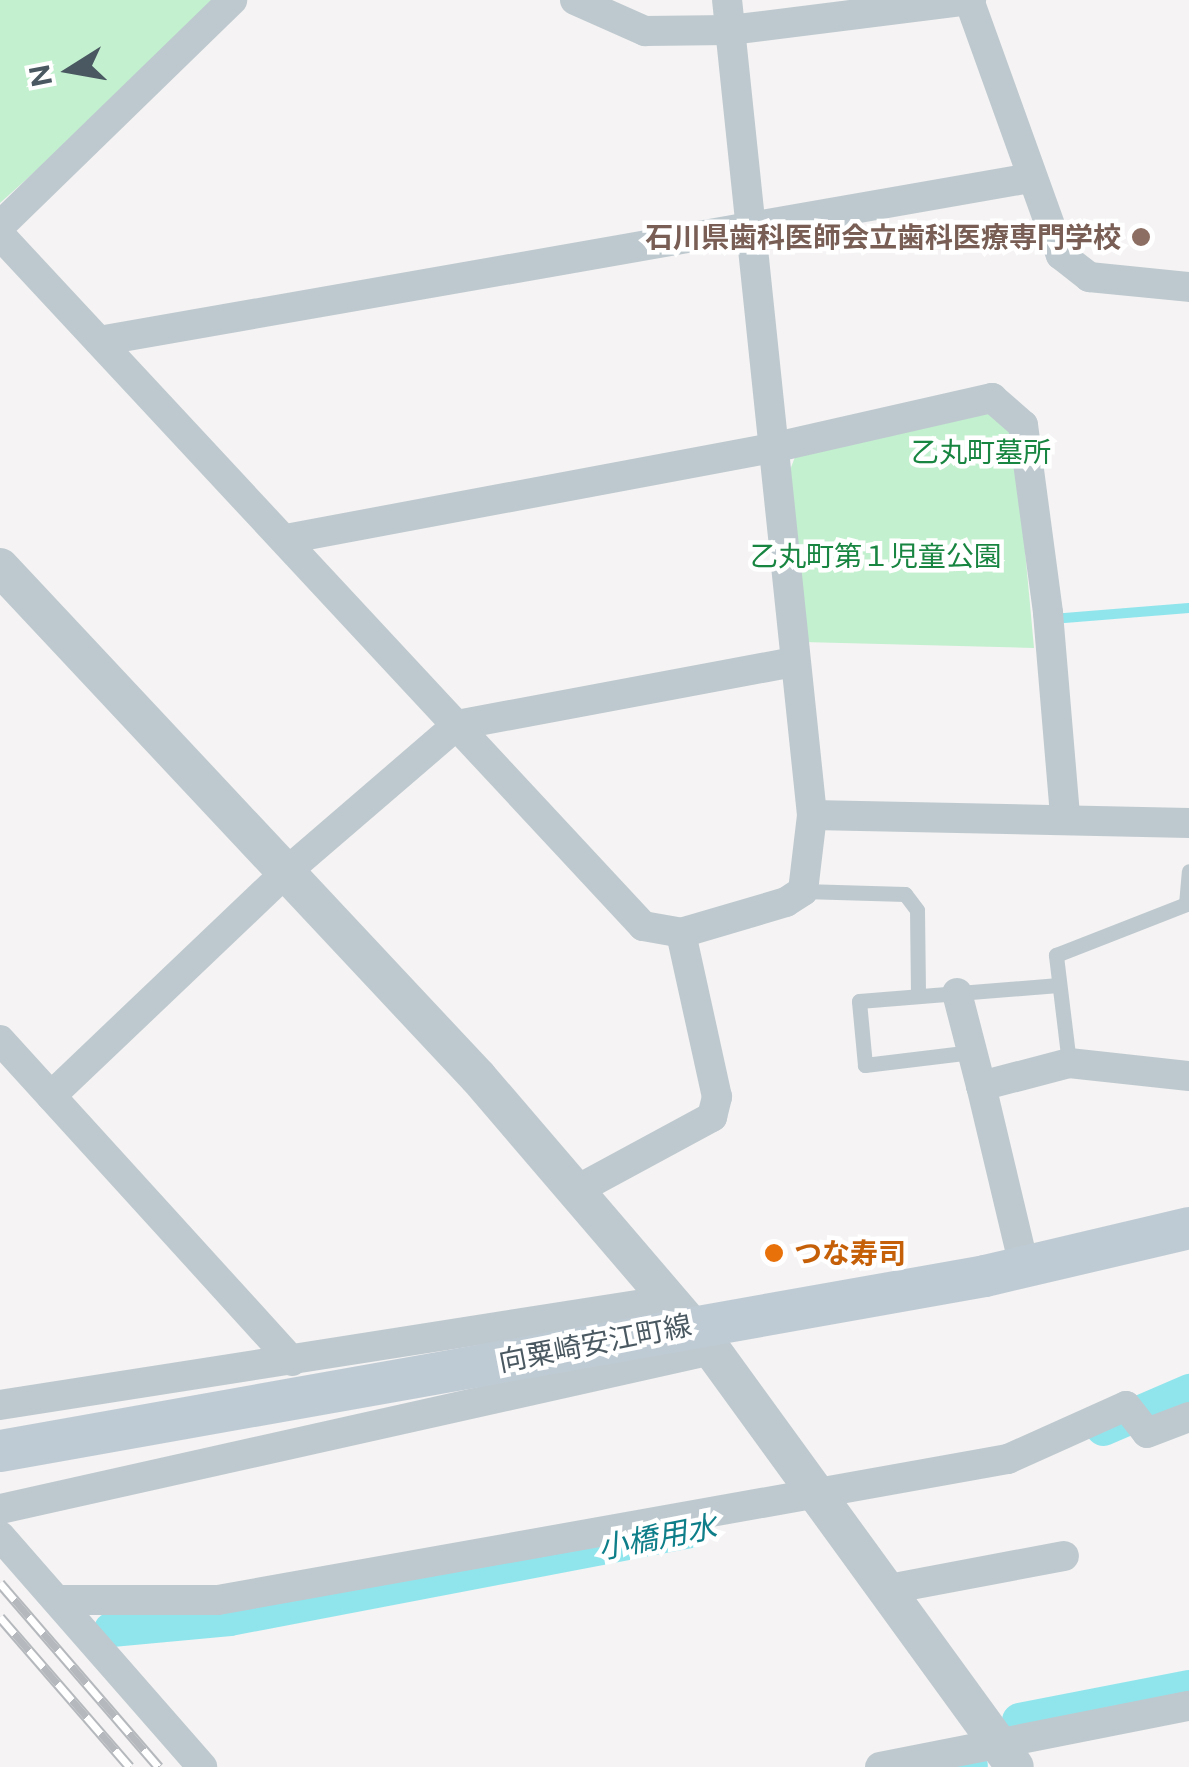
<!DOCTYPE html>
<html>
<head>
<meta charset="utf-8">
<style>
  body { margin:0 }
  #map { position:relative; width:1189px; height:1767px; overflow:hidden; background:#f5f3f3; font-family:"Public Sans","Noto Sans JP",sans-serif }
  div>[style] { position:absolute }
  .green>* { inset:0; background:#c3f0cf }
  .stream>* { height:10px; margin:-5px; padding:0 5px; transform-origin:5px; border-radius:5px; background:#90e5ed }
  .canal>* { height:35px; margin:-17.5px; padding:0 17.5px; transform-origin:17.5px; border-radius:17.5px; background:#90e5ed }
  .service>* { height:15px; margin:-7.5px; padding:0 7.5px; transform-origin:7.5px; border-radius:7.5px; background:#bec9cf }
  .minor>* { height:30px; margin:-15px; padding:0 15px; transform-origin:15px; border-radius:15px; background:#bec9cf }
  .tertiary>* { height:38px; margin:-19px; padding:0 19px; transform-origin:19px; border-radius:19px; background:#bec9cf }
  .secondary>* { height:42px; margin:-21px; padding:0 21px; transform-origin:21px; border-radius:21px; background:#bfcbd4 }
  .rail>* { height:11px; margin-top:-5.5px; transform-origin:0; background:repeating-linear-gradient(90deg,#fff 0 22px,#b5b9bd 0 44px); box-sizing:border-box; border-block:2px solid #b5b9bd }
  .dots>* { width:28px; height:28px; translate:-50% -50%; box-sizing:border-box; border:5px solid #fff; border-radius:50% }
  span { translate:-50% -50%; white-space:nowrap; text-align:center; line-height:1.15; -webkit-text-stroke:9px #fff; paint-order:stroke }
  .education-label { font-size:28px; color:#785e54; font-weight:700 }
  .right { translate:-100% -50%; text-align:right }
  .park-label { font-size:28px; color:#188541 }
  .food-label { font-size:28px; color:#c56008; font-weight:700 }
  .left { translate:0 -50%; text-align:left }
  .street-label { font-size:28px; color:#4a5961 }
  .water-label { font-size:30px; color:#0e7e89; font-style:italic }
  .north { position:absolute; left:20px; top:20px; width:100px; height:100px; -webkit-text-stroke:8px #fff; paint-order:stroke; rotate:259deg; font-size:28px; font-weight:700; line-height:40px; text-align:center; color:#4a5961 }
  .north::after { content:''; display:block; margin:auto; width:35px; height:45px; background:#4a5961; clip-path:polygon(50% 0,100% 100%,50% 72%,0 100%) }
</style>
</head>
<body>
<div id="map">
  <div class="green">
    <div style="clip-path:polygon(0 0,214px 0,215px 10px,0 203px)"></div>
    <div style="clip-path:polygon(989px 412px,1014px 431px,1034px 648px,803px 642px,784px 486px,798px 449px)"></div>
  </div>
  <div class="stream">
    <div style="left:1052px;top:619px;width:137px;rotate:-4.6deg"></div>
  </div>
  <div class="canal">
    <div style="left:1103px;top:1428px;width:94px;rotate:-23.3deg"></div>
    <div style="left:111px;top:1629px;width:119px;rotate:-5.3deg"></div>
    <div style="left:229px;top:1618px;width:469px;rotate:-10.8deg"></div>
    <div style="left:1019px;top:1720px;width:173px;rotate:-11deg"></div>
    <div style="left:960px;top:1767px;width:10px;rotate:-11deg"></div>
  </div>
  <div class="service">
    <div style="left:803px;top:891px;width:102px;rotate:1.7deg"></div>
    <div style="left:905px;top:894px;width:20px;rotate:53deg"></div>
    <div style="left:917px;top:910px;width:86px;rotate:89.3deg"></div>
    <div style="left:972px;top:1052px;width:108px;rotate:173.1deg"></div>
    <div style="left:865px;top:1065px;width:64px;rotate:-95.4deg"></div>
    <div style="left:859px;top:1001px;width:200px;rotate:-4.6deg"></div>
    <div style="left:1069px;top:1063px;width:109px;rotate:-96.9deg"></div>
    <div style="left:1056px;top:955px;width:140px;rotate:-21.4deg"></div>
    <div style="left:1186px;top:904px;width:33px;rotate:-85deg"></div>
  </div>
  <div class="minor">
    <div style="left:575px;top:0;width:77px;rotate:23.9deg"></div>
    <div style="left:645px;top:31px;width:85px;rotate:-0.7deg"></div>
    <div style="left:730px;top:30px;width:243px;rotate:-7.1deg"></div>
    <div style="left:969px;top:0;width:271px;rotate:70.2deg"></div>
    <div style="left:1061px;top:255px;width:36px;rotate:38deg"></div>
    <div style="left:1089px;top:277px;width:100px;rotate:5.7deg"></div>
    <div style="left:0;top:226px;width:324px;rotate:-44.2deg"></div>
    <div style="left:0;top:235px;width:944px;rotate:47.06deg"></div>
    <div style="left:643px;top:926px;width:39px;rotate:10deg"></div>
    <div style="left:681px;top:933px;width:109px;rotate:-16.4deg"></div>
    <div style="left:786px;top:902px;width:20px;rotate:-33deg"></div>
    <div style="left:803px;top:891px;width:77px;rotate:-83.2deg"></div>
    <div style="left:812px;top:815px;width:819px;rotate:-95.95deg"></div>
    <div style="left:99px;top:341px;width:945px;rotate:-9.93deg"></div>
    <div style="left:286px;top:539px;width:494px;rotate:-10.6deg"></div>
    <div style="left:772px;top:448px;width:226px;rotate:-12.8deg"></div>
    <div style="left:992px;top:398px;width:41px;rotate:41.1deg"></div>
    <div style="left:1023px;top:425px;width:190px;rotate:82.4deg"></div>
    <div style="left:1048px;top:613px;width:204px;rotate:85.2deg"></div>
    <div style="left:812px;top:815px;width:377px;rotate:1.2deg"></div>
    <div style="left:957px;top:993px;width:96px;rotate:75.5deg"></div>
    <div style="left:0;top:1040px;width:434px;rotate:47.7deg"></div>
    <div style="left:51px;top:1096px;width:323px;rotate:-43.6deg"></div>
    <div style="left:285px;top:873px;width:227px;rotate:-40.7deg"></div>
    <div style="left:457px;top:725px;width:344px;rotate:-10.6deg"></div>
    <div style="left:575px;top:1191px;width:156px;rotate:-28.4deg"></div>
    <div style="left:712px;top:1117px;width:21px;rotate:-76deg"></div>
    <div style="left:717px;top:1097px;width:168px;rotate:-102.4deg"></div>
    <div style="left:1024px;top:1266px;width:185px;rotate:-103.4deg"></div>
    <div style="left:981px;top:1086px;width:91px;rotate:-14.6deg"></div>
    <div style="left:1069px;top:1063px;width:121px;rotate:6.2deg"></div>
    <div style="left:0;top:1405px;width:677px;rotate:-8.92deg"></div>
    <div style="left:0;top:1509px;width:730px;rotate:-12.59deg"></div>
    <div style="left:0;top:1536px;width:307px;rotate:48.8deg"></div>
    <div style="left:889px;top:1589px;width:178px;rotate:-10.7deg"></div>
    <div style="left:58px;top:1600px;width:160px"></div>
    <div style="left:218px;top:1600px;width:802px;rotate:-10.12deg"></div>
    <div style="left:1008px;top:1459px;width:129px;rotate:-24.2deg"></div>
    <div style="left:1126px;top:1406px;width:34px;rotate:52deg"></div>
    <div style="left:1147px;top:1433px;width:45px;rotate:-20.9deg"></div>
    <div style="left:880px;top:1767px;width:315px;rotate:-11.2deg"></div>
  </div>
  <div class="tertiary">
    <div style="left:0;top:567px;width:699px;rotate:46.86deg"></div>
    <div style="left:478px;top:1077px;width:360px;rotate:49.4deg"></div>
    <div style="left:712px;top:1350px;width:515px;rotate:54deg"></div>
  </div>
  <div class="secondary">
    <div style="left:0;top:1451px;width:1000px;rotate:-10.07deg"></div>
    <div style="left:985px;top:1276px;width:210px;rotate:-13.2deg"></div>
  </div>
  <div class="rail">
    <div style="left:0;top:1583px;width:243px;rotate:49.2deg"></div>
    <div style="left:0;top:1617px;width:198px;rotate:49.1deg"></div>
  </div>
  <div class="dots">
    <div style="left:1141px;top:237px;background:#8d6e63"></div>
    <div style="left:774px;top:1253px;background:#e8710a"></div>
  </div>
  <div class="education-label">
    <span class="right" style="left:1121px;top:237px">石川県歯科医師会立歯科医療専門学校</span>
  </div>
  <div class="park-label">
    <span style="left:981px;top:452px">乙丸町墓所</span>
    <span style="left:876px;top:556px">乙丸町第１児童公園</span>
  </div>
  <div class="food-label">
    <span class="left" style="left:794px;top:1253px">つな寿司</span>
  </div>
  <div class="street-label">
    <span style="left:595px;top:1343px;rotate:-11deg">向粟崎安江町線</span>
  </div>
  <div class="water-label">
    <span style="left:657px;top:1537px;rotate:-11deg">小橋用水</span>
  </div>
  <div class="north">N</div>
</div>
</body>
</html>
